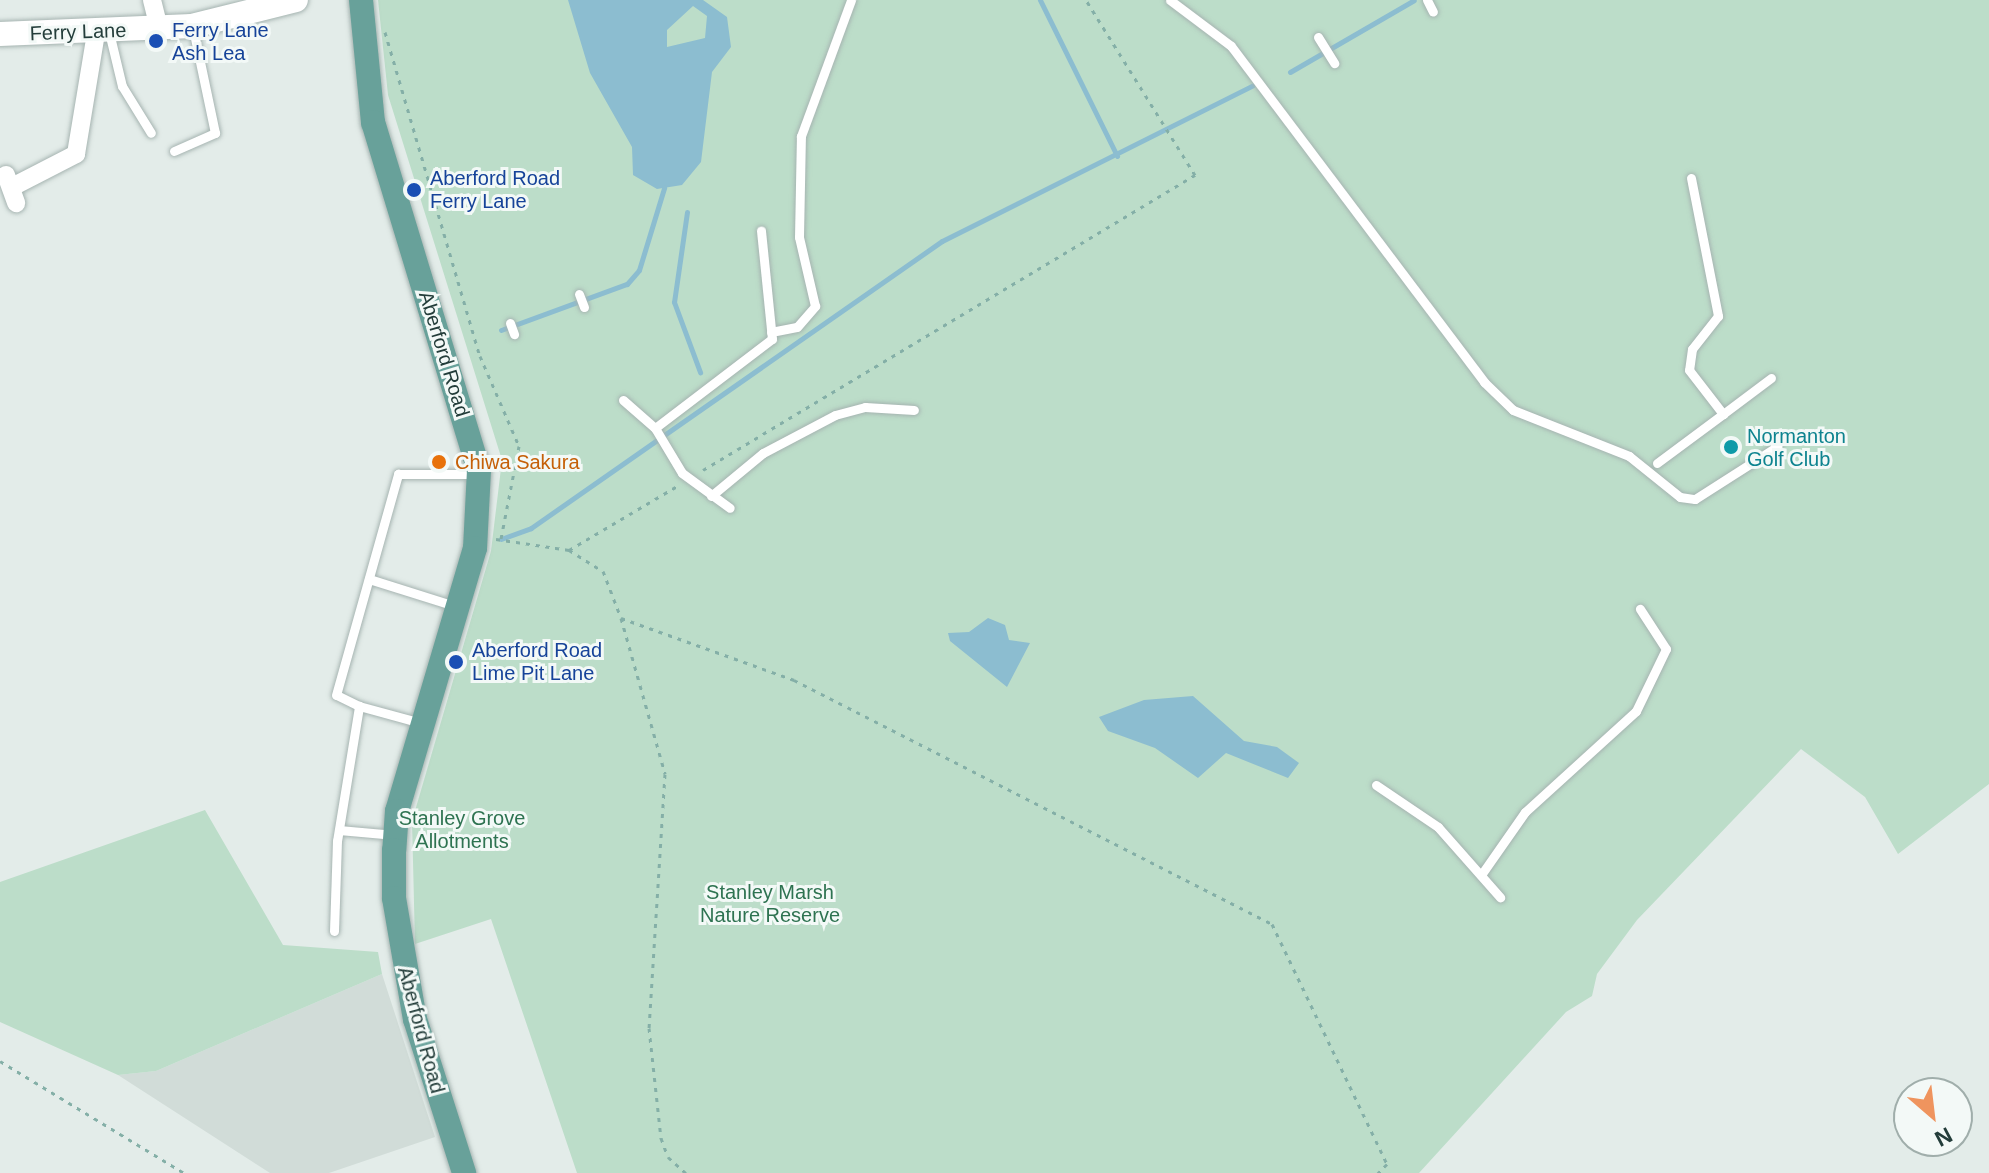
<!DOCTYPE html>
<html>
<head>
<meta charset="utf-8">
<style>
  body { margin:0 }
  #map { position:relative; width:1989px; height:1173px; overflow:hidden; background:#e3ece9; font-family:Helvetica,sans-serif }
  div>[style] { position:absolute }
  .built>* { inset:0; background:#d1dcd8 }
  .green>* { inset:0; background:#bcddc9 }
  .water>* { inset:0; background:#8cbdd0 }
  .stream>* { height:5px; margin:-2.5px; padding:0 2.5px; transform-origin:2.5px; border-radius:2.5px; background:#8cbdd0 }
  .path>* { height:3px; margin-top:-1.5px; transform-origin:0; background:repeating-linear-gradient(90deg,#84afa7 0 4px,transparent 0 10px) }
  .roads { filter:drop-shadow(0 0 2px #a6b4b1) drop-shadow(0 0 2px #a6b4b1) }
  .service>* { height:9px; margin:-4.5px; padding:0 4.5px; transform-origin:4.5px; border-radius:4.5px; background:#fff }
  .minor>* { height:18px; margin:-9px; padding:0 9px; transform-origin:9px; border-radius:9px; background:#fff }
  .tertiary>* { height:24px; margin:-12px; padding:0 12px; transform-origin:12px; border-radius:12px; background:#fff }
  .primary>* { height:24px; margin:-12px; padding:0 12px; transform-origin:12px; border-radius:12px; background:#68a19a }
  .dots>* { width:22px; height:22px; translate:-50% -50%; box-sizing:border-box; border:4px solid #f3f9f7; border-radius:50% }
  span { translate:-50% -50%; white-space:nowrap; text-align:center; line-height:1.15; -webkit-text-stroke:6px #f3f9f7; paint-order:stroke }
  .transit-label { font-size:20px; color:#164399 }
  .left { translate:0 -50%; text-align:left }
  .street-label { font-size:20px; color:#233d3a }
  .culture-label { font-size:20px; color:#0d838f }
  .food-label { font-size:20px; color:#c56008 }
  .park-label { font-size:20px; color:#2e7351 }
  .north { position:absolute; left:1893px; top:1077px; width:80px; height:80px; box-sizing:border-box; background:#f3f9f7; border:2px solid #a0aeab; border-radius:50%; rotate:152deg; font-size:22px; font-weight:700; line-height:32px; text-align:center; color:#233d3a }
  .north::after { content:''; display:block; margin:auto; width:28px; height:36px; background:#ef945e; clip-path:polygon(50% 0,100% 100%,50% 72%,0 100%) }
</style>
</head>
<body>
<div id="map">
  <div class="built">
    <div style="clip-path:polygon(382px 974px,435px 1137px,329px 1173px,270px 1173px,118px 1075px,156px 1071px)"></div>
  </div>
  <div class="green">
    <div style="clip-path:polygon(378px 0,1989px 0,1989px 784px,1898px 854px,1865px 797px,1801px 749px,1637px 920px,1597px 974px,1592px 996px,1566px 1012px,1419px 1173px,577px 1173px,491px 919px,415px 944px,412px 821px,491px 551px,502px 460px,388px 95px)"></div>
    <div style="clip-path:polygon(205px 810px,283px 945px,378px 952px,382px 974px,156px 1071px,118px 1075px,0 1022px,0 882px)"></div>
  </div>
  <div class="water">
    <div style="clip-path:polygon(evenodd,568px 0,703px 0,727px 17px,731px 47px,712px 72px,701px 162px,682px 185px,657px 189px,633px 175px,632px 147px,590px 73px,568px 0,693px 6px,707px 16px,705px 38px,667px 47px,667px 30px,693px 6px)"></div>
    <div style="clip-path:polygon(988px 618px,1005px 625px,1009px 640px,1030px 643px,1007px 687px,950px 641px,948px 633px,969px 632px)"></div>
    <div style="clip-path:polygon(1193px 696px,1244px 741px,1277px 747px,1299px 763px,1288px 778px,1226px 753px,1198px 778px,1155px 748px,1108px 731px,1099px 717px,1144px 700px)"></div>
  </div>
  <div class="stream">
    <div style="left:1040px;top:0;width:174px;rotate:63.7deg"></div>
    <div style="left:1290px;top:72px;width:143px;rotate:-30.1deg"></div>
    <div style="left:687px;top:212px;width:91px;rotate:98.2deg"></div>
    <div style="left:674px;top:302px;width:75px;rotate:69.6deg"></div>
    <div style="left:501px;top:330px;width:134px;rotate:-20.1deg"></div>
    <div style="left:627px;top:284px;width:18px;rotate:-49deg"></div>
    <div style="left:639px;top:270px;width:86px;rotate:-73deg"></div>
    <div style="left:501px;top:539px;width:32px;rotate:-20deg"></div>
    <div style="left:531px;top:528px;width:501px;rotate:-34.93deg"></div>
    <div style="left:942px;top:241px;width:347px;rotate:-26.6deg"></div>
  </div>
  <div class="path">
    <div style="left:385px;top:32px;width:338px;rotate:73.7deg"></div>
    <div style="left:480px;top:356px;width:98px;rotate:66.6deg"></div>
    <div style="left:519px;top:446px;width:95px;rotate:101deg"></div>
    <div style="left:703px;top:470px;width:574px;rotate:-30.95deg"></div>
    <div style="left:1195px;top:175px;width:206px;rotate:-121.9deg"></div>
    <div style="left:496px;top:539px;width:74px;rotate:8.6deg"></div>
    <div style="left:569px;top:550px;width:40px;rotate:32deg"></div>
    <div style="left:603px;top:571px;width:50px;rotate:69deg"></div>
    <div style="left:621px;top:618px;width:162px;rotate:74.2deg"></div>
    <div style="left:665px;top:774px;width:255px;rotate:93.6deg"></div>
    <div style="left:649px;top:1028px;width:111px;rotate:83.8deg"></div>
    <div style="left:661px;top:1138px;width:20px;rotate:70deg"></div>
    <div style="left:668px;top:1157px;width:24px;rotate:42deg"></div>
    <div style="left:569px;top:550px;width:128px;rotate:-30.6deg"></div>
    <div style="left:621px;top:618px;width:184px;rotate:19.7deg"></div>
    <div style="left:794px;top:680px;width:537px;rotate:27.04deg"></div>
    <div style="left:1272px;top:924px;width:266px;rotate:64.4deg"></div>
    <div style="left:1387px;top:1164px;width:13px;rotate:135deg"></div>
    <div style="left:0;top:1061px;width:215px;rotate:31.3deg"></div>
  </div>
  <div class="roads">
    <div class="service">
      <div style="left:1170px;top:0;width:76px;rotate:37deg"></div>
      <div style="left:1231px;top:46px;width:421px;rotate:53deg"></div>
      <div style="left:1484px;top:382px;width:40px;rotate:44deg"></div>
      <div style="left:1513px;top:410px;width:125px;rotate:21.6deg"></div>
      <div style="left:1629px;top:456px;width:65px;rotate:38.8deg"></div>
      <div style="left:1680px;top:497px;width:15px;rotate:8deg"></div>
      <div style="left:1695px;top:499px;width:98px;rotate:-32.6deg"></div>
      <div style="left:1427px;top:0;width:13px;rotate:63deg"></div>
      <div style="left:109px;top:32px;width:56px;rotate:76.5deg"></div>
      <div style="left:122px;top:86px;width:55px;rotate:58.3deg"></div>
      <div style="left:1318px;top:37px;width:31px;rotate:58deg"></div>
      <div style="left:174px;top:151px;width:45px;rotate:-23.7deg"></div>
      <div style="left:215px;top:133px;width:106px;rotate:-101.9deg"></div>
      <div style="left:1691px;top:178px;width:141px;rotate:78.9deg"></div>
      <div style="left:1718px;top:316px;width:42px;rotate:128.2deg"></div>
      <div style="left:1692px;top:349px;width:21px;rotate:98deg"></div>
      <div style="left:1689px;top:370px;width:56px;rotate:52.3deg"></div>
      <div style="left:1723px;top:414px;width:60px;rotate:-36.9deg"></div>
      <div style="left:579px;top:294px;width:14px;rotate:69deg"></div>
      <div style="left:510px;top:323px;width:12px;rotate:70deg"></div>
      <div style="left:771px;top:332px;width:26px;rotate:-11deg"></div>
      <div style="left:797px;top:327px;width:28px;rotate:-49deg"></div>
      <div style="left:815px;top:306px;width:71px;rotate:-103.1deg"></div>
      <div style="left:799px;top:237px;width:101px;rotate:-88.9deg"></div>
      <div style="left:801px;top:136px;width:145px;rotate:-69.8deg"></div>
      <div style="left:623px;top:400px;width:43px;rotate:41.2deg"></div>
      <div style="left:655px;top:428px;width:52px;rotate:59deg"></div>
      <div style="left:682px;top:473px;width:59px;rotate:36.1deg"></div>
      <div style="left:655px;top:428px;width:147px;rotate:-37.3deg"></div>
      <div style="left:772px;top:339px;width:109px;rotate:-95.8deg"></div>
      <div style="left:1657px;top:463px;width:82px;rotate:-36.6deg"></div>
      <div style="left:711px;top:496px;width:67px;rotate:-39.6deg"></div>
      <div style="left:763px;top:453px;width:81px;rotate:-27.8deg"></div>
      <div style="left:835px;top:415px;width:31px;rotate:-15deg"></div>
      <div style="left:865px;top:407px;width:49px;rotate:3.5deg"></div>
      <div style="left:369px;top:579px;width:93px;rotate:17.5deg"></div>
      <div style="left:359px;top:706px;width:64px;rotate:15.3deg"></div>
      <div style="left:1376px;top:785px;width:75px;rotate:34.1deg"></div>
      <div style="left:1438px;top:827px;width:94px;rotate:48.5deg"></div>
      <div style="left:339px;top:830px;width:56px;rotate:5.1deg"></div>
      <div style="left:1481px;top:875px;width:77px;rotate:-55.1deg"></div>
      <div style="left:1525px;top:812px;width:150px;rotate:-42.3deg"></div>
      <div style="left:1636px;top:711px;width:69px;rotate:-64.2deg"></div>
      <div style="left:1666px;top:649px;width:48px;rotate:-123deg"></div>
      <div style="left:334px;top:931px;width:90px;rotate:-88.1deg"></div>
      <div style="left:337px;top:841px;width:137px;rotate:-80.7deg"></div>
      <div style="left:359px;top:706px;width:25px;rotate:-154deg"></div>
      <div style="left:336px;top:695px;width:230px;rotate:-74.3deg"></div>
      <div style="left:398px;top:474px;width:71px"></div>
    </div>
    <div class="minor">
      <div style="left:152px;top:0;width:30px;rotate:76deg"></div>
      <div style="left:6px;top:175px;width:30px;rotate:70deg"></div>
      <div style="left:14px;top:186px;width:70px;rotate:-27.3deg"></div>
      <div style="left:76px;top:154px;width:123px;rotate:-80.6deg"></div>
    </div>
    <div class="tertiary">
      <div style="left:0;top:34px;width:192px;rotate:-2.4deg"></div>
      <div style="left:192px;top:26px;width:107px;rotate:-14deg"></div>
    </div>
    <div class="primary">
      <div style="left:361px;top:0;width:123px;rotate:84.4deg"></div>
      <div style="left:373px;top:122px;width:364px;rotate:73.1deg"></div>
      <div style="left:479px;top:470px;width:78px;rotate:92.9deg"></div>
      <div style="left:475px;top:548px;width:274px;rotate:106.5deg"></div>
      <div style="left:397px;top:811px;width:39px;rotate:94deg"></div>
      <div style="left:394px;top:850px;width:48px;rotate:90deg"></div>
      <div style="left:394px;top:898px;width:123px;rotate:80.2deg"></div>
      <div style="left:415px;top:1019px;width:162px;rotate:72.3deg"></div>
    </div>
  </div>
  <div class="dots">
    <div style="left:156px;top:41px;background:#1a4fb4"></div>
    <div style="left:414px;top:190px;background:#1a4fb4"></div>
    <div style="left:1731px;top:447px;background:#0f9aa8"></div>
    <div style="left:439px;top:462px;background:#e8710a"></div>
    <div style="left:456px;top:662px;background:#1a4fb4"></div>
  </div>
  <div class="transit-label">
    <span class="left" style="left:172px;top:42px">Ferry Lane<br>Ash Lea</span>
    <span class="left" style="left:430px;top:190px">Aberford Road<br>Ferry Lane</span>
    <span class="left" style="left:472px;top:662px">Aberford Road<br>Lime Pit Lane</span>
  </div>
  <div class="street-label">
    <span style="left:78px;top:32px;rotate:-2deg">Ferry Lane</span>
    <span style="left:444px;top:354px;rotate:73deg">Aberford Road</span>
    <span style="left:421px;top:1030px;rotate:75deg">Aberford Road</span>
  </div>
  <div class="culture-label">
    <span class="left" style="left:1747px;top:448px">Normanton<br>Golf Club</span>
  </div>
  <div class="food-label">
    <span class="left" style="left:455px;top:462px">Chiwa Sakura</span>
  </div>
  <div class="park-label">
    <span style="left:462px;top:830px">Stanley Grove<br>Allotments</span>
    <span style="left:770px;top:904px">Stanley Marsh<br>Nature Reserve</span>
  </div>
  <div class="north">N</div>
</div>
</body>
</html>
